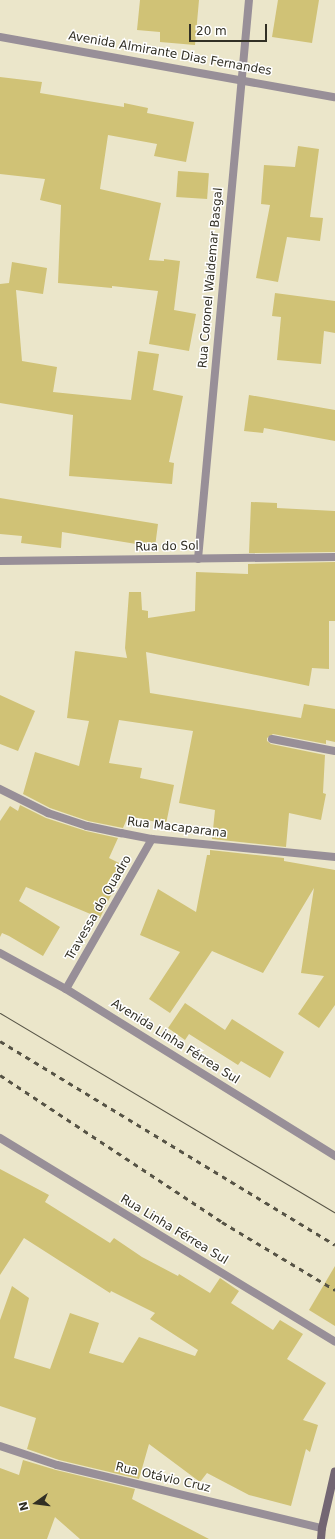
<!DOCTYPE html>
<html>
<head>
<meta charset="utf-8">
<style>
  body { margin:0 }
  #map { position:relative; width:335px; height:1539px; overflow:hidden; background:#ebe6ca; font-family:"DejaVu Sans",sans-serif }
  div>[style] { position:absolute }
  .building>* { inset:0; background:#d0c276; transform-origin:0 0 }
  .minor>* { height:8px; margin:-4px; padding:0 4px; transform-origin:4px; border-radius:4px; background:#988f98 }
  .secondary>* { height:8px; margin:-4px; padding:0 4px; transform-origin:4px; border-radius:4px; background:#736673 }
  .tram>* { height:1px; margin:-0.5px; padding:0 0.5px; transform-origin:0.5px; border-radius:0.5px; background:#565345 }
  .rail>* { height:3px; margin-top:-1.5px; transform-origin:0; background:repeating-linear-gradient(90deg,#565345 0 5px,transparent 0 10px) }
  span { translate:-50% -50%; white-space:nowrap; text-align:center; line-height:1.15; -webkit-text-stroke:3px #fff; paint-order:stroke }
  .street-label { font-size:12px; color:#312f24 }
  .north { position:absolute; left:16px; top:1483px; width:40px; height:40px; -webkit-text-stroke:3px #fff; paint-order:stroke; rotate:256deg; font-size:11px; font-weight:700; line-height:16px; text-align:center; color:#312f24 }
  .north::after { content:''; display:block; margin:auto; width:14px; height:18px; background:#312f24; clip-path:polygon(50% 0,100% 100%,50% 72%,0 100%) }
  .scale { position:absolute; left:189px; top:24px; width:78px; height:18px; box-sizing:border-box; border:2px solid #312f24; border-top:0; padding-left:5px; font-size:12px; line-height:14px; white-space:nowrap; color:#312f24; -webkit-text-stroke:3px #fff; paint-order:stroke }
</style>
</head>
<body>
<div id="map">
  <div class="building">
    <div style="clip-path:polygon(140px 0,199px 0,195px 45px,160px 42px,160px 32px,137px 30px)"></div>
    <div style="clip-path:polygon(278px 0,319px 0,312px 43px,272px 37px)"></div>
    <div style="clip-path:polygon(0 77px,42px 82px,40px 93px,124px 107px,124px 103px,148px 108px,147px 113px,194px 122px,186px 162px,154px 156px,157px 144px,108px 135px,100px 189px,161px 203px,149px 260px,164px 261px,164px 259px,180px 261px,174px 310px,196px 314px,189px 351px,149px 344px,158px 291px,112px 286px,112px 288px,58px 283px,61px 205px,40px 200px,45px 179px,0 174px)"></div>
    <div style="clip-path:polygon(298px 146px,319px 149px,310px 217px,323px 218px,320px 241px,287px 237px,278px 282px,256px 278px,270px 205px,261px 204px,264px 165px,295px 167px)"></div>
    <div style="left:178px;top:171px;width:31px;height:26px;rotate:4deg"></div>
    <div style="clip-path:polygon(12px 262px,47px 268px,43px 294px,16px 290px,22px 361px,57px 367px,53px 392px,131px 400px,138px 351px,159px 354px,153px 390px,183px 396px,169px 462px,174px 463px,172px 484px,69px 476px,73px 415px,0 403px,0 284px,9px 283px)"></div>
    <div style="clip-path:polygon(275px 293px,335px 301px,335px 333px,324px 331px,321px 364px,277px 360px,281px 317px,272px 316px)"></div>
    <div style="clip-path:polygon(249px 395px,335px 410px,335px 441px,264px 428px,263px 433px,244px 431px)"></div>
    <div style="clip-path:polygon(0 498px,158px 524px,155px 547px,62px 532px,61px 548px,21px 543px,22px 536px,0 534px)"></div>
    <div style="clip-path:polygon(251px 502px,277px 503px,277px 508px,335px 511px,335px 552px,249px 553px)"></div>
    <div style="clip-path:polygon(335px 562px,335px 621px,329px 621px,329px 669px,312px 668px,309px 686px,146px 652px,150px 693px,301px 718px,304px 704px,335px 709px,335px 742px,326px 740px,326px 744px,273px 734px,267px 738px,267px 741px,271px 744px,325px 755px,323px 793px,326px 794px,321px 820px,289px 813px,286px 847px,212px 839px,215px 810px,179px 803px,193px 731px,119px 720px,109px 763px,142px 768px,140px 778px,174px 785px,166px 824px,128px 816px,123px 828px,88px 821px,50px 808px,23px 794px,35px 752px,79px 766px,89px 721px,67px 718px,75px 651px,127px 658px,125px 648px,129px 592px,141px 592px,142px 610px,148px 611px,148px 618px,195px 611px,196px 572px,248px 574px,248px 564px)"></div>
    <div style="clip-path:polygon(0 695px,35px 711px,18px 751px,0 744px)"></div>
    <div style="clip-path:polygon(20px 805px,46px 818px,86px 831px,118px 838px,109px 858px,125px 866px,100px 918px,26px 887px,19px 901px,60px 927px,43px 956px,9px 936px,2px 933px,0 937px,0 821px,10px 806px,18px 811px)"></div>
    <div style="clip-path:polygon(210px 850px,284px 858px,284px 861px,335px 870px,335px 1005px,319px 1028px,298px 1014px,324px 976px,301px 973px,314px 888px,263px 973px,212px 951px,170px 1013px,149px 999px,180px 952px,140px 935px,158px 889px,196px 912px,207px 855px,210px 855px)"></div>
    <div style="clip-path:polygon(185px 1003px,225px 1030px,232px 1019px,284px 1052px,270px 1078px,241px 1061px,238px 1065px,189px 1034px,185px 1040px,168px 1028px)"></div>
    <div style="clip-path:polygon(0 1169px,49px 1195px,45px 1202px,110px 1243px,114px 1238px,142px 1257px,178px 1276px,179px 1274px,210px 1293px,220px 1278px,239px 1291px,231px 1303px,273px 1330px,280px 1320px,303px 1334px,287px 1359px,326px 1383px,303px 1420px,318px 1425px,310px 1452px,306px 1449px,291px 1506px,249px 1495px,207px 1473px,200px 1482px,149px 1444px,139px 1479px,59px 1460px,27px 1449px,36px 1418px,0 1406px,0 1320px,12px 1286px,29px 1298px,14px 1358px,50px 1369px,70px 1313px,99px 1323px,89px 1353px,123px 1363px,139px 1337px,195px 1356px,198px 1350px,150px 1319px,155px 1313px,111px 1291px,110px 1293px,24px 1238px,0 1275px)"></div>
    <div style="clip-path:polygon(335px 1266px,335px 1326px,309px 1310px)"></div>
    <div style="clip-path:polygon(23px 1460px,56px 1470px,135px 1489px,132px 1499px,209px 1539px,80px 1539px,55px 1517px,47px 1539px,0 1539px,0 1468px,19px 1475px)"></div>
  </div>
  <div class="minor">
    <div style="left:0;top:37px;width:340px;rotate:10.2deg"></div>
    <div style="left:198px;top:559px;width:561px;rotate:-84.79deg"></div>
    <div style="left:0;top:561px;width:335px;rotate:-0.7deg"></div>
    <div style="left:272px;top:739px;width:64px;rotate:10.8deg"></div>
    <div style="left:0;top:789px;width:54px;rotate:26.6deg"></div>
    <div style="left:48px;top:813px;width:41px;rotate:18.4deg"></div>
    <div style="left:87px;top:826px;width:35px;rotate:12deg"></div>
    <div style="left:121px;top:833px;width:32px;rotate:11deg"></div>
    <div style="left:152px;top:839px;width:184px;rotate:5.6deg"></div>
    <div style="left:0;top:953px;width:75px;rotate:28.6deg"></div>
    <div style="left:66px;top:989px;width:317px;rotate:31.8deg"></div>
    <div style="left:66px;top:989px;width:173px;rotate:-60.2deg"></div>
    <div style="left:0;top:1138px;width:392px;rotate:31.3deg"></div>
    <div style="left:0;top:1446px;width:60px;rotate:18.4deg"></div>
    <div style="left:57px;top:1465px;width:272px;rotate:13.4deg"></div>
  </div>
  <div class="secondary">
    <div style="left:321px;top:1539px;width:11px;rotate:-85deg"></div>
    <div style="left:322px;top:1528px;width:58px;rotate:-77.2deg"></div>
  </div>
  <div class="tram">
    <div style="left:0;top:1013px;width:390px;rotate:30.8deg"></div>
  </div>
  <div class="rail">
    <div style="left:0;top:1041px;width:392px;rotate:31.3deg"></div>
    <div style="left:0;top:1075px;width:266px;rotate:33.5deg"></div>
    <div style="left:222px;top:1222px;width:132px;rotate:31deg"></div>
  </div>
  <div class="street-label">
    <span style="left:170px;top:54px;rotate:10deg">Avenida Almirante Dias Fernandes</span>
    <span style="left:211px;top:278px;rotate:-85deg">Rua Coronel Waldemar Basgal</span>
    <span style="left:167px;top:547px;rotate:-1deg">Rua do Sol</span>
    <span style="left:177px;top:828px;rotate:7deg">Rua Macaparana</span>
    <span style="left:99px;top:908px;rotate:-60deg">Travessa do Quadro</span>
    <span style="left:175px;top:1042px;rotate:32deg">Avenida Linha Férrea Sul</span>
    <span style="left:174px;top:1230px;rotate:31deg">Rua Linha Férrea Sul</span>
    <span style="left:163px;top:1478px;rotate:13deg">Rua Otávio Cruz</span>
  </div>
  <div class="north">N</div>
  <div class="scale">20 m</div>
</div>
</body>
</html>
